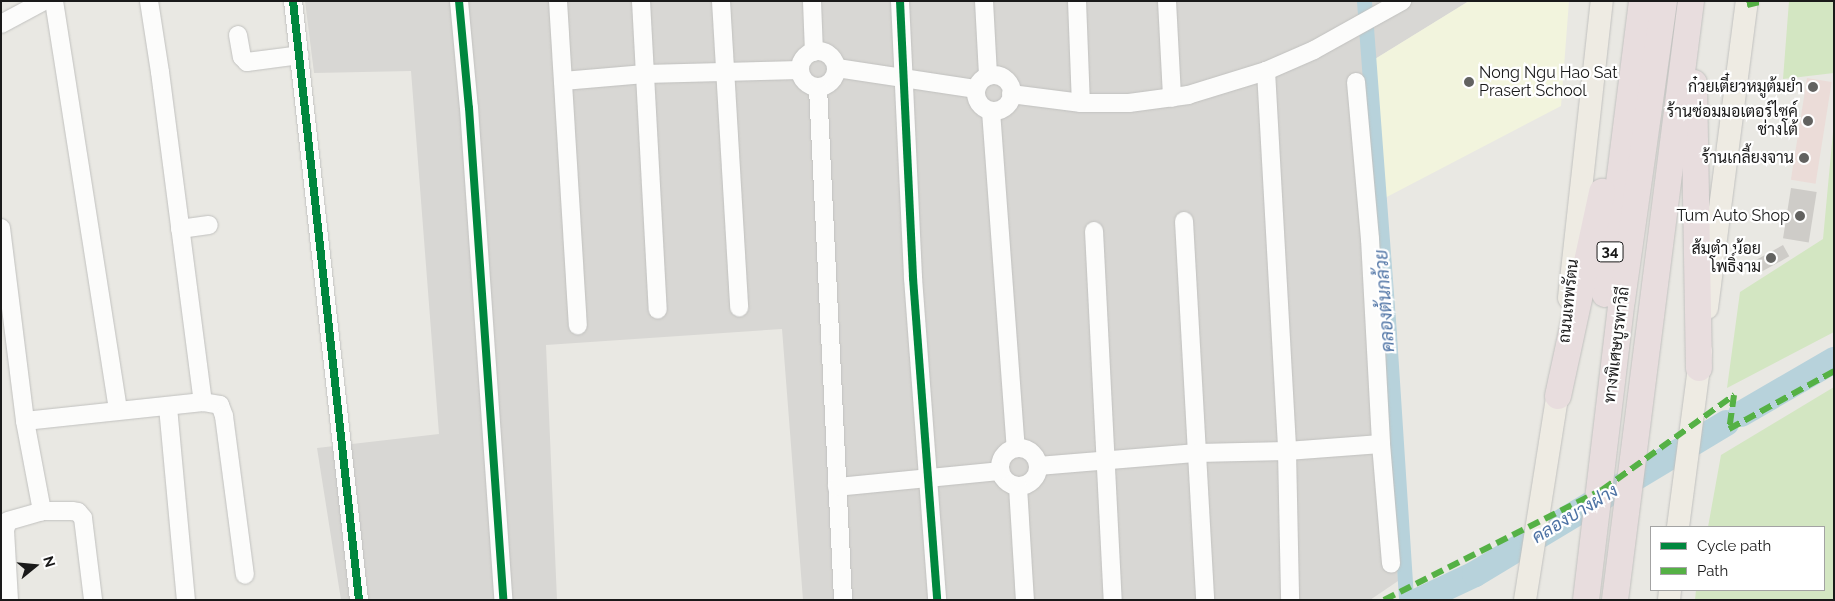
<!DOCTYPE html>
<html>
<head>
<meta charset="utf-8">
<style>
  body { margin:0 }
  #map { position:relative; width:1835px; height:601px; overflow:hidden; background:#e9e8e3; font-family:Raleway,Sarabun,sans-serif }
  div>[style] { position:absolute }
  .residential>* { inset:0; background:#d8d7d4 }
  .commercial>* { inset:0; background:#ebdcd8; transform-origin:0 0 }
  .education>* { inset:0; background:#f2f4dd }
  .grass>* { inset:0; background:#d3e6c2 }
  .canal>* { height:15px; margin:-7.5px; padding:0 7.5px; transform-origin:7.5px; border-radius:7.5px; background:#b7d2db }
  .river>* { height:26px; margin:-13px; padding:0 13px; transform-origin:13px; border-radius:13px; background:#b7d2db }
  .building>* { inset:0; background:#ceccc8; transform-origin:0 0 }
  .roads { filter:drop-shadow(0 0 1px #c1c1bf) drop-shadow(0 0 1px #c1c1bf) }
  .minor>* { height:18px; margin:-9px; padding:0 9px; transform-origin:9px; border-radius:9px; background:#fcfcfb }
  .minor>.ring { margin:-9px; padding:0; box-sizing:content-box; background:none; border:18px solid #fcfcfb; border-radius:50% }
  .major>* { height:22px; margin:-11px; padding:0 11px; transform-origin:11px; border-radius:11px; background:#eeebe3 }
  .highway>* { height:26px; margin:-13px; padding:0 13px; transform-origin:13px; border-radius:13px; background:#e8ddde }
  .quiet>* { height:6px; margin-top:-3px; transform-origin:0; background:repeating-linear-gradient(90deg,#55b145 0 12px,transparent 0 18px) }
  .cycleway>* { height:8px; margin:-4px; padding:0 4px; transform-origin:4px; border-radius:4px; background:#00873e }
  .dots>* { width:14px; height:14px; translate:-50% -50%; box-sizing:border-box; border:2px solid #fff; border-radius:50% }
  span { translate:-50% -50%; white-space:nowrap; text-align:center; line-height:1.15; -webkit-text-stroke:4.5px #fff; paint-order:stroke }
  .shield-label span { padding:1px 4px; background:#fff; border:1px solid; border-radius:4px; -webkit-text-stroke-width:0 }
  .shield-label { font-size:15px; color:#1a1a1a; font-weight:700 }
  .poi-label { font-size:16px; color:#1a1a1a }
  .left { translate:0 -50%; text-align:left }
  .right { translate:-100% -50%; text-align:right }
  .street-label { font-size:16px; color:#1a1a1a }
  .water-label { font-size:18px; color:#4d72a4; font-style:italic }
  .frame { position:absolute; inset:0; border:2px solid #1a1a1a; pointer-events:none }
  .legend { position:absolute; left:1650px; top:526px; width:175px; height:65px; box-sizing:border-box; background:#fff; border:1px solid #a3a3a3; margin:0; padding:6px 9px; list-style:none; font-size:15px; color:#1a1a1a }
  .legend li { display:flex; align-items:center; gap:10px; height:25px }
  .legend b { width:25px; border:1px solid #a3a3a3 }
  .north { position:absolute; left:10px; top:541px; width:50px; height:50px; -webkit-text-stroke:4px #fff; paint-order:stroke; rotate:73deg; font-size:14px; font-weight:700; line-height:20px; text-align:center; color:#1a1a1a }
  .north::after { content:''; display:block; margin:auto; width:18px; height:22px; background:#1a1a1a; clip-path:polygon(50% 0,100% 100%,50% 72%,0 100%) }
</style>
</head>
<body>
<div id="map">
  <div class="residential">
    <div style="clip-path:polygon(305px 1px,1469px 1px,1375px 59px,1398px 581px,1370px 600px,803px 600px,782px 329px,546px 345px,557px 600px,341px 600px,317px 448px,439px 434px,411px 71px,314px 73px)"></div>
  </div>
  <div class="commercial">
    <div style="left:1807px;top:78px;width:25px;height:103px;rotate:9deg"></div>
  </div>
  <div class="education">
    <div style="clip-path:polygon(1469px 1px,1569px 1px,1561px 106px,1381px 200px,1375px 59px)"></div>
  </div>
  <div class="grass">
    <div style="clip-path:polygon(1789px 1px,1834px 1px,1834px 73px,1783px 79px)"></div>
    <div style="clip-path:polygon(1834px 121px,1834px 332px,1727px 388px,1740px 292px,1823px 239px)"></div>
    <div style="clip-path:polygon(1834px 387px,1834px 600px,1695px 600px,1696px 590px,1824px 590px,1824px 527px,1708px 527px,1721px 455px)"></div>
  </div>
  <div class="canal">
    <div style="left:1364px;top:1px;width:335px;rotate:85.7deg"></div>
    <div style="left:1389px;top:335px;width:266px;rotate:86.3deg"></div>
  </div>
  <div class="river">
    <div style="left:1741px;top:414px;width:108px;rotate:-30.1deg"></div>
    <div style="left:1420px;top:600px;width:61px;rotate:-25.3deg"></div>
    <div style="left:1475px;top:574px;width:293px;rotate:-31deg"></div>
  </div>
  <div class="building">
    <div style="left:1791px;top:188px;width:26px;height:51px;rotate:9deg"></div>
    <div style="left:1783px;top:245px;width:13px;height:33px;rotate:61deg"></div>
  </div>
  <div class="roads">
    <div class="minor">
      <div style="left:54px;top:1px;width:414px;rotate:81.1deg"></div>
      <div style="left:149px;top:1px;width:72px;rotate:81.2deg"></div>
      <div style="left:160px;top:72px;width:333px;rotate:82.6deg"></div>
      <div style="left:293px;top:1px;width:603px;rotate:83.71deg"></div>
      <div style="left:459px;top:1px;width:107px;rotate:84.7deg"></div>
      <div style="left:469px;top:108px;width:493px;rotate:86deg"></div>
      <div style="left:558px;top:1px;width:325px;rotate:86.5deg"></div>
      <div style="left:641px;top:1px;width:309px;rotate:86.9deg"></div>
      <div style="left:721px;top:1px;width:307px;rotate:86.6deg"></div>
      <div style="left:812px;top:1px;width:51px;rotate:87.8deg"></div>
      <div style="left:900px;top:1px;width:277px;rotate:87.3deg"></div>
      <div style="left:913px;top:278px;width:323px;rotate:85.7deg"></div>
      <div style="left:984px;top:1px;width:75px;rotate:86.9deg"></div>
      <div style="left:1077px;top:1px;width:102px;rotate:87.8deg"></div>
      <div style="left:1167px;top:1px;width:97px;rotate:87deg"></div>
      <div style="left:1px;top:24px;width:49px;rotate:-28.1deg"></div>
      <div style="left:238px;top:35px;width:22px;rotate:80deg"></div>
      <div style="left:242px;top:57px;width:7px;rotate:45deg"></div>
      <div style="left:247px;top:62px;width:53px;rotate:-7.5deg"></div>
      <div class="ring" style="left:800px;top:51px;width:18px;height:18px"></div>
      <div style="left:837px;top:68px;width:141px;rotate:8.6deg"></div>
      <div style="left:1266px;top:71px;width:381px;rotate:86.8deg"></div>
      <div style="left:1287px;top:451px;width:149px;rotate:88.8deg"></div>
      <div class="ring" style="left:976px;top:75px;width:18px;height:18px"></div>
      <div style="left:563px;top:81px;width:82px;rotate:-4.9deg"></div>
      <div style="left:645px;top:74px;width:155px;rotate:-1.5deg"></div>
      <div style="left:1356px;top:82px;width:158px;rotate:84.9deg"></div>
      <div style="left:1370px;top:239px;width:205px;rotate:86.9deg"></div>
      <div style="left:1381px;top:444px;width:120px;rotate:85.2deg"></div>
      <div style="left:818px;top:88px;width:513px;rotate:87.2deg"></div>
      <div style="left:1011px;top:94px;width:71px;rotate:7.3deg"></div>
      <div style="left:1081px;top:103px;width:48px"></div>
      <div style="left:1129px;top:103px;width:60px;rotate:-7.7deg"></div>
      <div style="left:1188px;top:95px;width:82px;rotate:-17.1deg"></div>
      <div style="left:1266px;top:71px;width:52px;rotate:-23.6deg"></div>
      <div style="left:1314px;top:50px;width:101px;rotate:-29.1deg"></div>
      <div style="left:991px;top:111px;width:338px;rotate:85.8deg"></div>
      <div style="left:1184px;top:221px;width:380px;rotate:86.8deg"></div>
      <div style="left:1px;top:228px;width:194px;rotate:82.9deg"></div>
      <div style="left:25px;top:421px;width:92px;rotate:79.3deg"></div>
      <div style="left:180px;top:229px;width:29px;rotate:-8deg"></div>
      <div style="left:1094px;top:231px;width:369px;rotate:87.1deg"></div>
      <div style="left:168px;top:407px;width:194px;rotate:84.7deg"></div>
      <div style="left:25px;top:421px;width:179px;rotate:-6.1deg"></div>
      <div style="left:203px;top:402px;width:17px;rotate:10deg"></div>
      <div style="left:220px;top:405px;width:12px;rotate:70deg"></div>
      <div style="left:224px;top:416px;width:160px;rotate:82.5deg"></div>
      <div class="ring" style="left:1000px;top:448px;width:20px;height:20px"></div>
      <div style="left:1038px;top:466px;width:160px;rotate:-4.7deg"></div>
      <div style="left:1197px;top:453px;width:90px;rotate:-1.3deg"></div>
      <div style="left:1287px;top:451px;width:94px;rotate:-4.3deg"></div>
      <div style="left:837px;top:487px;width:164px;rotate:-5.6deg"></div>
      <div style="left:1018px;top:487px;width:113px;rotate:86.5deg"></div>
      <div style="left:9px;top:600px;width:70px;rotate:-93.3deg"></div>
      <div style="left:5px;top:530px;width:9px;rotate:-72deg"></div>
      <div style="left:8px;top:521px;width:35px;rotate:-16deg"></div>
      <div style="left:42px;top:511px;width:30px"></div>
      <div style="left:72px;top:511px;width:6px;rotate:9deg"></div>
      <div style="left:78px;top:512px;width:8px;rotate:50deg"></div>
      <div style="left:83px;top:518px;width:83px;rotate:83deg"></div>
    </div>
    <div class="major">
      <div style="left:1569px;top:298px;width:299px;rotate:-83.7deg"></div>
      <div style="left:1707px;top:308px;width:310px;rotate:-82.6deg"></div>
      <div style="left:1678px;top:527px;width:177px;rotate:-82.5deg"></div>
      <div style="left:1525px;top:600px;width:223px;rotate:-81deg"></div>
      <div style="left:1669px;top:600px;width:10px;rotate:-84deg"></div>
    </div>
    <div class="highway">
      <div style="left:1694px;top:83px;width:285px;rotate:89deg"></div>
      <div style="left:1605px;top:294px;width:295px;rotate:-82.8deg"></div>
      <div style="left:1558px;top:396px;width:209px;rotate:-77.8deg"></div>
      <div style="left:1586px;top:600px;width:302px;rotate:-83.2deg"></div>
      <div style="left:1622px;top:300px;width:302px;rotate:-82deg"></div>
      <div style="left:1615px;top:600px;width:604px;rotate:-82.77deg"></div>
    </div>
  </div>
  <div class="quiet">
    <div style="left:1747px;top:5px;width:17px;rotate:-13deg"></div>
    <div style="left:1384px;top:600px;width:244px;rotate:-26.8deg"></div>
    <div style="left:1602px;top:490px;width:163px;rotate:-35.7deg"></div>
    <div style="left:1734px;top:395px;width:34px;rotate:98deg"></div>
    <div style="left:1729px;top:429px;width:120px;rotate:-28.9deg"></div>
  </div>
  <div class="cycleway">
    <div style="left:293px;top:1px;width:603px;rotate:83.71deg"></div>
    <div style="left:459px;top:1px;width:107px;rotate:84.7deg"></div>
    <div style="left:469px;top:108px;width:493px;rotate:86deg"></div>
    <div style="left:900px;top:1px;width:277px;rotate:87.3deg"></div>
    <div style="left:913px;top:278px;width:323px;rotate:85.7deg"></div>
  </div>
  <div class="dots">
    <div style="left:1469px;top:82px;background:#626260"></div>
    <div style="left:1813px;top:87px;background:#626260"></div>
    <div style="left:1808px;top:121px;background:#626260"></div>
    <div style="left:1804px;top:158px;background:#626260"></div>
    <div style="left:1800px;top:216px;background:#626260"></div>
    <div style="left:1771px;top:258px;background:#626260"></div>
  </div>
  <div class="shield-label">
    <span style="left:1610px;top:252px">34</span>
  </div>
  <div class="poi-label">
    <span class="left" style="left:1479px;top:82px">Nong Ngu Hao Sat<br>Prasert School</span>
    <span class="right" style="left:1803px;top:87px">ก๋วยเตี๋ยวหมูต้มยำ</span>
    <span class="right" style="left:1798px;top:121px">ร้านซ่อมมอเตอร์ไซค์<br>ช่างโต้</span>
    <span class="right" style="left:1794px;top:158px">ร้านเกลี้ยงจาน</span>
    <span class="right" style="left:1790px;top:216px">Tum Auto Shop</span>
    <span class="right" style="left:1761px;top:258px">ส้มตำ น้อย<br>โพธิ์งาม</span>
  </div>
  <div class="street-label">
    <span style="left:1569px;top:301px;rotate:-84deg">ถนนเทพรัตน</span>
    <span style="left:1617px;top:345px;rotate:-83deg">ทางพิเศษบูรพาวิถี</span>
  </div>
  <div class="water-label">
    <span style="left:1385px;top:301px;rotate:-94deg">คลองต้นกล้วย</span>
    <span style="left:1575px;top:514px;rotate:-31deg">คลองบางฝาง</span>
  </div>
  <div class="frame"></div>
  <ul class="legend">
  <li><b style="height:6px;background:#00873e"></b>Cycle path</li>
  <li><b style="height:6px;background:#55b145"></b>Path</li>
  </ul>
  <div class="north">N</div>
</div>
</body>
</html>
